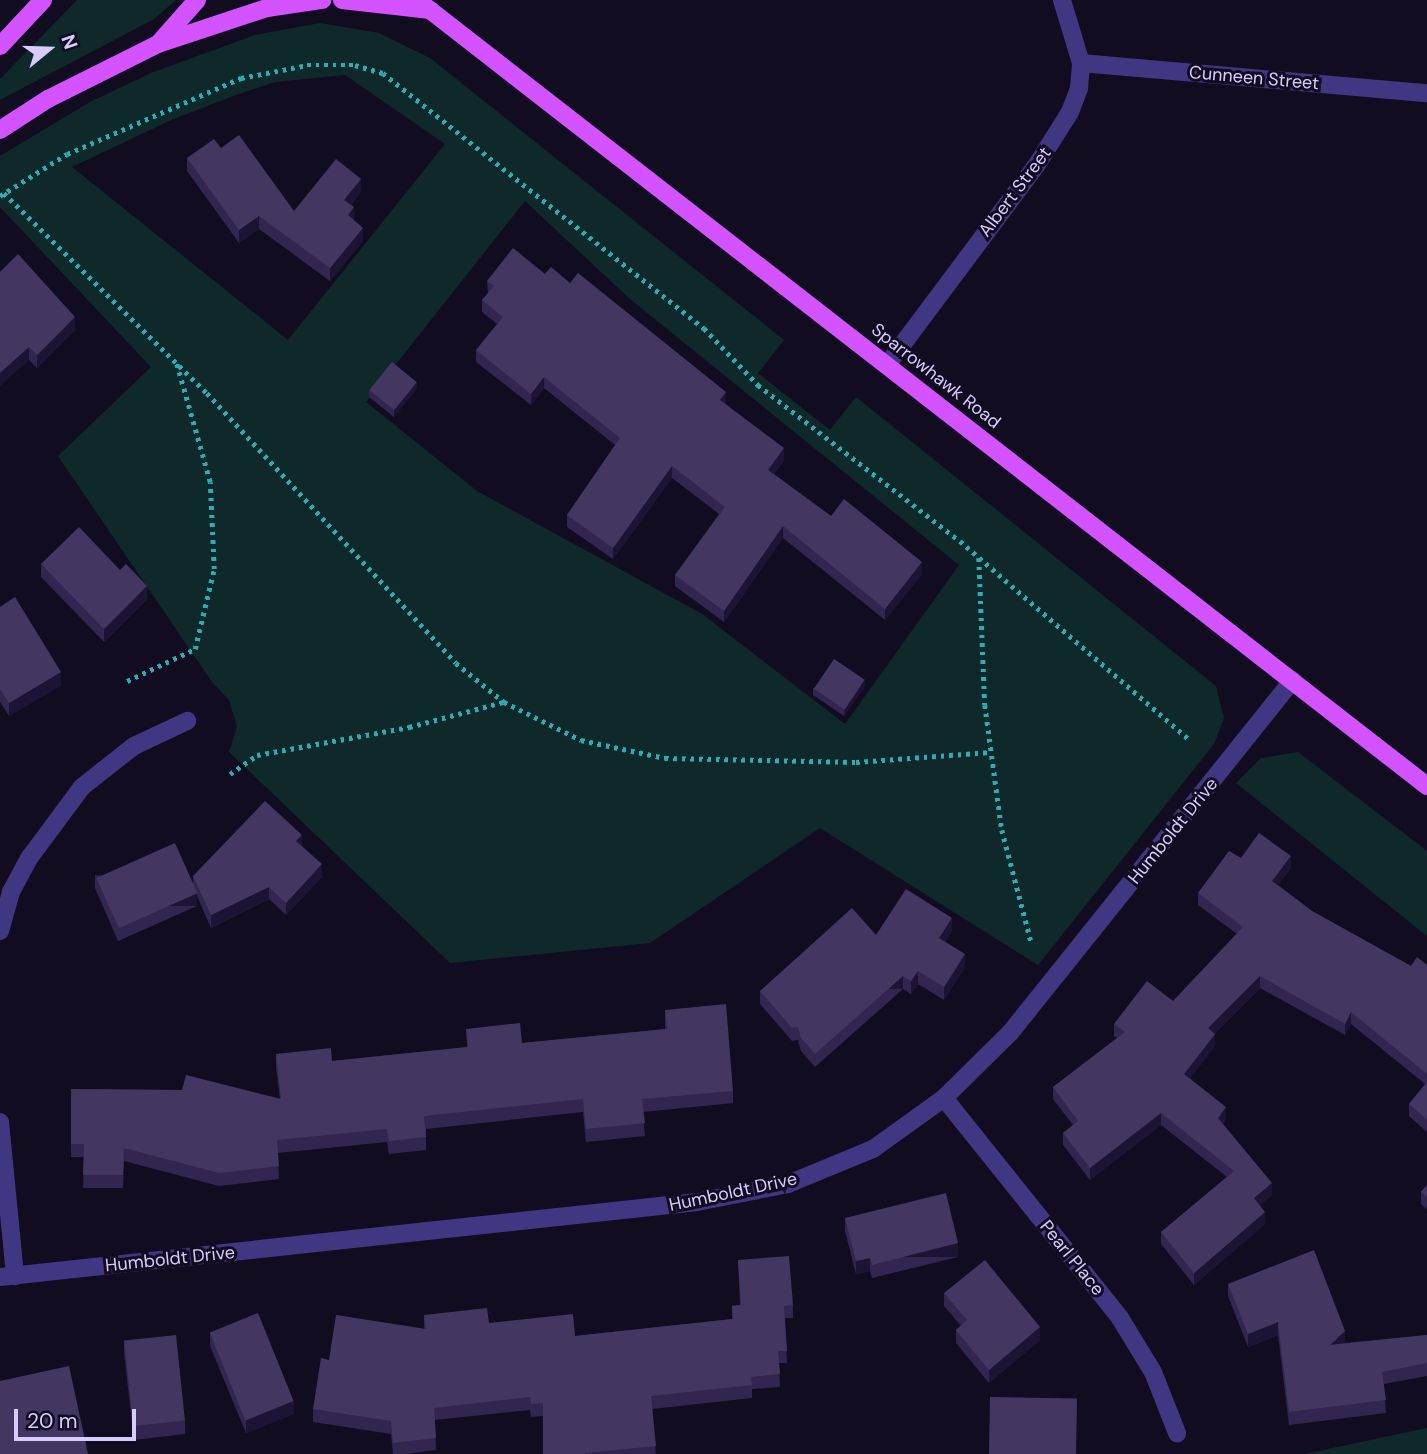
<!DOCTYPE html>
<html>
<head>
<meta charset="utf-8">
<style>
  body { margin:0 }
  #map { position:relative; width:1427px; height:1454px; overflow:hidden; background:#120c21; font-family:"DM Sans",sans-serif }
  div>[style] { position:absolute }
  .green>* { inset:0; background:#0f292b }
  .path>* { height:4.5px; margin-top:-2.25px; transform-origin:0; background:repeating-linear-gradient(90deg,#2aadb5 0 3.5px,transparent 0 8.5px) }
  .minor>* { height:18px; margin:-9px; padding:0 9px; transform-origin:9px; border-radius:9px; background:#413681 }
  .major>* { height:18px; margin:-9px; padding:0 9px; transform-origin:9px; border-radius:9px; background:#d253ff }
  .wall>* { inset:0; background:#32254f }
  .shaded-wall>* { inset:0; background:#1d1335; transform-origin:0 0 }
  .building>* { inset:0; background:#433762; transform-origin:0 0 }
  span { translate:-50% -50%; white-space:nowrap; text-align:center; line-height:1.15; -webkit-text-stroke:6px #120c21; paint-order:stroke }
  .street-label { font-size:18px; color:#d8ccff }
  .north { position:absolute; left:14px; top:14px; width:70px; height:70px; -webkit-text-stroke:5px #120c21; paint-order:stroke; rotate:71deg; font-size:19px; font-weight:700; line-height:28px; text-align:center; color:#d8ccff }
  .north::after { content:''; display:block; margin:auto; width:24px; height:32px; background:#d8ccff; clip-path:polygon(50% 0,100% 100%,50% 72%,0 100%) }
  .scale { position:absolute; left:14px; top:1409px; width:122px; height:32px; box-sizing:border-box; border:4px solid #d8ccff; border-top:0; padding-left:9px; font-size:21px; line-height:24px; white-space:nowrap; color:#d8ccff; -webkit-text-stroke:5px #120c21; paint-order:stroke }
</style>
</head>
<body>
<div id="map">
  <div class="green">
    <div style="clip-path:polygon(77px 0,176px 0,154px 19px,0 100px,0 79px)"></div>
    <div style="clip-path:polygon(evenodd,320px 23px,379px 33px,430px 58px,784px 340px,758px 373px,830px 430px,856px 397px,1216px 686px,1224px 718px,1214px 744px,1038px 965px,820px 828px,650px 943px,450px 963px,229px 752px,237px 727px,229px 700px,212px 682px,58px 456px,151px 367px,0 207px,0 156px,90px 102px,151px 73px,255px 35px,320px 23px,345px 75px,445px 144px,288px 340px,72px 167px,171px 120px,236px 95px,275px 82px,345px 75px,320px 23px,525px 201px,630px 299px,959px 565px,845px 724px,702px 614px,477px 491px,366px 402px,525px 201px)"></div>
    <div style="clip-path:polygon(1298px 752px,1427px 851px,1427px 936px,1236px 783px,1261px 758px)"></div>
    <div style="clip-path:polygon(1427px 1428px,1427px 1454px,1304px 1454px)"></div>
  </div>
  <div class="path">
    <div style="left:4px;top:193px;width:285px;rotate:44.6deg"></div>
    <div style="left:207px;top:393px;width:367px;rotate:47.3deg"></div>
    <div style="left:456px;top:663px;width:62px;rotate:39.1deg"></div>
    <div style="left:504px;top:702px;width:86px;rotate:26.3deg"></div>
    <div style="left:581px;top:740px;width:86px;rotate:12.1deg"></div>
    <div style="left:665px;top:758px;width:191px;rotate:1.2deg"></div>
    <div style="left:856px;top:762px;width:135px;rotate:-4.2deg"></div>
    <div style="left:0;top:196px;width:79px;rotate:-32.1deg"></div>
    <div style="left:67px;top:154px;width:190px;rotate:-23.6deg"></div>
    <div style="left:241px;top:78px;width:67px;rotate:-11.1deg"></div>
    <div style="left:307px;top:65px;width:48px"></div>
    <div style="left:355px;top:65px;width:29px;rotate:16deg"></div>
    <div style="left:383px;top:73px;width:410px;rotate:38.5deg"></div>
    <div style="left:704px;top:328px;width:79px;rotate:46.5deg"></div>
    <div style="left:758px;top:385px;width:255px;rotate:37.7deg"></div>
    <div style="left:960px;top:541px;width:304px;rotate:40.9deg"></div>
    <div style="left:979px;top:558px;width:147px;rotate:87.7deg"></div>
    <div style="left:985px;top:705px;width:126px;rotate:82.3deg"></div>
    <div style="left:1002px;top:830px;width:115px;rotate:75.4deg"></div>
    <div style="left:127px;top:681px;width:75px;rotate:-25.2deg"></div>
    <div style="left:195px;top:649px;width:82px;rotate:-76.6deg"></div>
    <div style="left:214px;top:569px;width:87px;rotate:-92.6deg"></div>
    <div style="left:210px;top:482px;width:125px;rotate:-105.8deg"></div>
    <div style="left:230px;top:774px;width:33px;rotate:-35deg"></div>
    <div style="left:257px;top:755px;width:155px;rotate:-10.4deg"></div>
    <div style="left:409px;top:727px;width:97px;rotate:-14.9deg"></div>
  </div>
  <div class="minor">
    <div style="left:1081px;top:63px;width:347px;rotate:5deg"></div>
    <div style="left:887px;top:365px;width:249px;rotate:-53.2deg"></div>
    <div style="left:1036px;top:166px;width:64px;rotate:-57.8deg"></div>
    <div style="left:1070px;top:112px;width:26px;rotate:-69deg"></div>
    <div style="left:1079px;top:88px;width:25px;rotate:-85deg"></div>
    <div style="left:1081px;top:63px;width:66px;rotate:-106.8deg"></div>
    <div style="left:0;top:931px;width:41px;rotate:-74.2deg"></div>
    <div style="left:11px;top:892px;width:40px;rotate:-62deg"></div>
    <div style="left:30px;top:857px;width:87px;rotate:-53.4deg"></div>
    <div style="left:82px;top:787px;width:66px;rotate:-38.3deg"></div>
    <div style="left:134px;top:746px;width:59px;rotate:-25.3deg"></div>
    <div style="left:944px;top:1098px;width:282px;rotate:51.3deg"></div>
    <div style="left:1120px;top:1318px;width:63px;rotate:58.6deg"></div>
    <div style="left:1153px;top:1372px;width:66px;rotate:68.5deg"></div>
    <div style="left:0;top:1122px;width:155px;rotate:84.4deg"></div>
    <div style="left:0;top:1277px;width:701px;rotate:-6.14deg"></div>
    <div style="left:697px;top:1202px;width:93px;rotate:-11.2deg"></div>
    <div style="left:788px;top:1184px;width:92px;rotate:-22.4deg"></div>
    <div style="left:873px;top:1149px;width:87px;rotate:-35.7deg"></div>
    <div style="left:944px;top:1098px;width:93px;rotate:-44.6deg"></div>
    <div style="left:1010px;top:1033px;width:452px;rotate:-51.3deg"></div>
  </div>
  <div class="major">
    <div style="left:342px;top:0;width:89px;rotate:6.5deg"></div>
    <div style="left:417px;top:0;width:1280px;rotate:37.89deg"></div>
    <div style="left:160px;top:42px;width:56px;rotate:-48.6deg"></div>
    <div style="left:0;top:46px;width:63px;rotate:-46.9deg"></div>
    <div style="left:0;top:130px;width:57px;rotate:-32.9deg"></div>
    <div style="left:48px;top:99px;width:123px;rotate:-26.6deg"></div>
    <div style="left:158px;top:44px;width:115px;rotate:-18.3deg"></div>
    <div style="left:267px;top:8px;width:56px;rotate:-8.3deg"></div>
  </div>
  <div class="wall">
    <div style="clip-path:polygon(221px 148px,294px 211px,361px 192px,351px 205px,354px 221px,363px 241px,330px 281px,259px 229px,239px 243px,187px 171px,187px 158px)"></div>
    <div style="clip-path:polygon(0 272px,75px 330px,37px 368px,29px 360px)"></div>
    <div style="clip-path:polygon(545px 274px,726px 404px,784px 460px,774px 474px,831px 516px,922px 574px,885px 620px,783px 538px,724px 622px,675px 586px,675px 575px,719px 514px,672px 478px,613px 559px,567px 527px,567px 515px,615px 445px,544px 388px,531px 405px,476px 362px,476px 350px,497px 324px,482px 312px,482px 300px,488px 293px,487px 281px)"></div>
    <div style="clip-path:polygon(417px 388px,394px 417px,369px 397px,369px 390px)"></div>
    <div style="clip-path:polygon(41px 564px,147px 599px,104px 642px,41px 577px)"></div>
    <div style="clip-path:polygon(0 607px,61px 685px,9px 716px,0 702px)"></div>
    <div style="clip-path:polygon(865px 686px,844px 716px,813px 695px,813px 688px)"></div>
    <div style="clip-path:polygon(302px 846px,322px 877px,286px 915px,269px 899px,211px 928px,197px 896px,197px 906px,118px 941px,95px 888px,95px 875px,193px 885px,193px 876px)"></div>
    <div style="clip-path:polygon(1241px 858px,1291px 868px,1278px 885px,1312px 911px,1411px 966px,1427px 965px,1427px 1132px,1409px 1116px,1409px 1104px,1425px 1084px,1351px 1024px,1345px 1035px,1260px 988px,1215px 1033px,1215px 1046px,1190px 1078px,1226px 1119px,1223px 1124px,1272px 1195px,1260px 1205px,1265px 1224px,1194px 1285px,1161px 1244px,1161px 1232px,1227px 1177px,1161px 1125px,1090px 1180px,1063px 1145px,1063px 1133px,1073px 1125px,1053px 1099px,1053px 1087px,1117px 1038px,1114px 1036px,1114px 1024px,1173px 1001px,1237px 934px,1198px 905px,1198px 893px)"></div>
    <div style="clip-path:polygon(952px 931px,945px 942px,965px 967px,944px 1000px,918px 984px,911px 994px,903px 989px,815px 1067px,801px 1051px,798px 1040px,792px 1041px,760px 1004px,760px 991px,876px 935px)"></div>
    <div style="clip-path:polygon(665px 1010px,733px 1091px,733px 1103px,643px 1112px,645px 1136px,586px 1142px,583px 1112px,426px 1129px,426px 1150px,389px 1154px,387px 1142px,278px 1153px,279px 1179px,219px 1186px,124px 1161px,123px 1188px,83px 1188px,84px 1157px,71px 1157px,71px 1089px,182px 1090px,280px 1099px,276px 1067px,276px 1054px,332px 1061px,467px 1047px,466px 1029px,522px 1043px,665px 1029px)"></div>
    <div style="clip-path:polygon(1427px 1185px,1427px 1209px,1421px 1204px,1421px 1192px)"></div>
    <div style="clip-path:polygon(845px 1218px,958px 1257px,872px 1278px,870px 1271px,856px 1274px,845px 1231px)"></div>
    <div style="clip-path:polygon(738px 1260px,793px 1305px,793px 1318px,785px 1318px,787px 1363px,779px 1363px,780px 1387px,752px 1389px,752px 1398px,652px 1409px,656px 1454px,543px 1454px,543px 1416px,531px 1417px,530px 1410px,435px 1420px,436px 1450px,406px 1454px,393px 1454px,391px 1434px,313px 1422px,313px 1409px,329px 1360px,424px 1329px,424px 1315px,489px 1323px,575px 1336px,732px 1319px,732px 1306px,740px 1305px)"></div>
    <div style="clip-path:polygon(1228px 1284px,1345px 1343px,1427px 1335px,1427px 1376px,1384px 1384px,1386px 1413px,1289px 1425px,1278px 1335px,1248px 1347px,1228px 1296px)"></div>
    <div style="clip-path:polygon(944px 1293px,1040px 1340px,989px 1383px,956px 1343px,956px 1330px,961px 1326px,944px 1306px)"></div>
    <div style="clip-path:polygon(210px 1333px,294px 1414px,246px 1433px,210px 1346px)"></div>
    <div style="clip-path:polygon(124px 1340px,185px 1421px,185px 1434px,134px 1440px,124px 1353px)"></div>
  </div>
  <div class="shaded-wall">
    <div style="clip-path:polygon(361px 179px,361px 192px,344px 213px,344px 200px)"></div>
    <div style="clip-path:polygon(354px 207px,354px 220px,348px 215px)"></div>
    <div style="clip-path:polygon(259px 216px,259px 229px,239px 243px,239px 230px)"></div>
    <div style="clip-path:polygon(363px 228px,363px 241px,330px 281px,330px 268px)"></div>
    <div style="clip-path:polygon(75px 317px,75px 330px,37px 368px,37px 355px)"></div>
    <div style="clip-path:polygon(29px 347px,29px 360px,0 386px,0 373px)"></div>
    <div style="clip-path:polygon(544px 377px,544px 388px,531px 405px,531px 394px)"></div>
    <div style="clip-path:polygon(417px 382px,417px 388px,394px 417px,394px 410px)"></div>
    <div style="clip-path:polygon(726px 392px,726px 404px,720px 400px)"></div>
    <div style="clip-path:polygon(784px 448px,784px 460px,768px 481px,768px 470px)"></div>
    <div style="clip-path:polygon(672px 466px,672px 478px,613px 559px,613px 548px)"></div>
    <div style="clip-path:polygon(783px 526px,783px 538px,724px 622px,724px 611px)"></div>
    <div style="clip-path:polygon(922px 562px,922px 574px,885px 620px,885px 609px)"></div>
    <div style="clip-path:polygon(147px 586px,147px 599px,104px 642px,104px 629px)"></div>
    <div style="clip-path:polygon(61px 672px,61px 685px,9px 716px,9px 703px)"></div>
    <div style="clip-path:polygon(865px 680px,865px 686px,844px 716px,844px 710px)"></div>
    <div style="clip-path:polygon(302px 835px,302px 848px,296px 841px)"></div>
    <div style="clip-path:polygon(1291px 856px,1291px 868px,1272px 893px,1272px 881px)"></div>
    <div style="clip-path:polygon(322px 864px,322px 877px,286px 915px,286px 903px)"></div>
    <div style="clip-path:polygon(269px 887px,269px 899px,211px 928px,211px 915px)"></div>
    <div style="left:197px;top:893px;width:13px;height:86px;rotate:90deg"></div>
    <div style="clip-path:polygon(952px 918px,952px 931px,939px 951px,939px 938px)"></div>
    <div style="clip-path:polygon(965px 954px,965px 967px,944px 1000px,944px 987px)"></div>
    <div style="clip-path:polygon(918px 971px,918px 984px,911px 994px,911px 981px)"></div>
    <div style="left:903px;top:976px;width:13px;height:118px;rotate:90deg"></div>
    <div style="clip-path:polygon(1260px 976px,1260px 988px,1208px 1040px,1208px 1028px)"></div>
    <div style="clip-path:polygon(1351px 1012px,1351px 1024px,1345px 1035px,1345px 1024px)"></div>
    <div style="clip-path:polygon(1215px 1034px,1215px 1046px,1184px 1086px,1184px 1074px)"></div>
    <div style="clip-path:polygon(1226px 1107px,1226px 1119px,1218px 1130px,1218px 1118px)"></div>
    <div style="clip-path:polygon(1161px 1113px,1161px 1125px,1090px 1180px,1090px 1168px)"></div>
    <div style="clip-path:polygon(1272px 1183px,1272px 1195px,1254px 1210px,1254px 1198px)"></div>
    <div style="clip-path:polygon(1265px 1212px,1265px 1224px,1194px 1285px,1194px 1273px)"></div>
    <div style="left:958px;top:1243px;width:14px;height:89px;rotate:90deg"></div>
    <div style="clip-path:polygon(870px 1258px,870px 1271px,856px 1274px,856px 1261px)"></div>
    <div style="clip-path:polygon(1278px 1322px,1278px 1335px,1248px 1347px,1248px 1334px)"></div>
    <div style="clip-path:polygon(1040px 1327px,1040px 1340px,989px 1383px,989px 1370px)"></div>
    <div style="clip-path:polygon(1345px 1331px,1345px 1343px,1330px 1345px)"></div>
    <div style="clip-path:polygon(294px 1401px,294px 1414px,246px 1433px,246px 1420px)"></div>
  </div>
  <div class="building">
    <div style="clip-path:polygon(239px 135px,294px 211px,336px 159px,361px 179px,344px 200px,354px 207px,348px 215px,363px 228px,330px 268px,259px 216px,239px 230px,187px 158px,214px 139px,221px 148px)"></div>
    <div style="clip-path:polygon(513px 248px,545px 274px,551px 267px,570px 283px,578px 273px,726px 392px,720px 400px,784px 448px,768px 470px,831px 516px,844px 499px,922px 562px,885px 609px,783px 526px,724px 611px,675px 575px,725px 507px,672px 466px,613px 548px,567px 515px,620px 438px,544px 377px,531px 394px,476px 350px,503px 317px,482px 300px,494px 286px,487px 281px)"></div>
    <div style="clip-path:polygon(18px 254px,75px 317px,37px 355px,29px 347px,0 373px,0 272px)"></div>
    <div style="left:392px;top:362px;width:32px;height:36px;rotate:39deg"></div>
    <div style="clip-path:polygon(79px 527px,120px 570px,126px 564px,147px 586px,104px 629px,41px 564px)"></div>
    <div style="clip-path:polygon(15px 597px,61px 672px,9px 703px,0 689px,0 607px)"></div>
    <div style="left:834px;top:659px;width:37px;height:36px;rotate:34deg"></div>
    <div style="clip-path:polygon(265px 801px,302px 835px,296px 841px,322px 864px,286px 903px,269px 887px,211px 915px,193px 876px)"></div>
    <div style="clip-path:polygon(1259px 833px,1291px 856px,1272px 881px,1312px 911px,1411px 966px,1417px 957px,1427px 965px,1427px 1074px,1351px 1012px,1345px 1024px,1260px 976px,1208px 1028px,1215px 1034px,1184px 1074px,1226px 1107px,1218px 1118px,1272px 1183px,1254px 1198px,1265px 1212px,1194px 1273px,1161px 1232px,1234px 1171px,1161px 1113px,1090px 1168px,1063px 1133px,1078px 1121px,1053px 1087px,1125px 1032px,1114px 1024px,1147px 981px,1173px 1001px,1243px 927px,1198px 893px,1229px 851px,1241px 858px)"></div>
    <div style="left:175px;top:843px;width:55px;height:86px;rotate:66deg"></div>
    <div style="clip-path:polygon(906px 889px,952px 918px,939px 938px,965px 954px,944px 987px,918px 971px,911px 981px,903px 976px,815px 1054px,801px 1038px,798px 1027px,792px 1028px,760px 991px,852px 908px,876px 935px)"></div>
    <div style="clip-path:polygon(726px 1004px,733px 1091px,642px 1099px,645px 1123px,586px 1129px,583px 1099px,424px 1116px,426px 1137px,389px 1141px,387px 1129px,277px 1140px,279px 1166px,219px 1173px,124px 1148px,123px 1175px,83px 1175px,84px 1144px,71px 1144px,71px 1089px,182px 1090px,186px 1075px,281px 1099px,276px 1054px,331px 1048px,332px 1061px,468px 1047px,466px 1029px,520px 1023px,522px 1043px,667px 1029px,665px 1010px)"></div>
    <div style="clip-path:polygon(1427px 1082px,1427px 1120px,1409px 1104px)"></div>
    <div style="clip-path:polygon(1427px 1185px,1427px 1197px,1421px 1192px)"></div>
    <div style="clip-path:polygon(946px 1193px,958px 1243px,872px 1265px,870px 1258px,856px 1261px,845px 1218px)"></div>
    <div style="clip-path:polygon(1314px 1250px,1345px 1331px,1330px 1345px,1427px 1335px,1427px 1363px,1382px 1372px,1386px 1400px,1289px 1412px,1278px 1322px,1248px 1334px,1228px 1284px)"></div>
    <div style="clip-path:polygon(789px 1256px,793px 1305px,784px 1306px,787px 1351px,778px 1351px,780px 1374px,751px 1377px,752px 1385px,651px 1396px,656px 1446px,585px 1453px,585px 1454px,543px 1454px,543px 1403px,531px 1404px,530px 1397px,434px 1408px,436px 1438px,393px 1443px,391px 1421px,313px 1409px,321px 1358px,329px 1360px,336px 1315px,426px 1329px,424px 1315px,487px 1308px,489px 1323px,573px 1314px,575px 1336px,733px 1319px,732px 1306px,741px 1305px,738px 1260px)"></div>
    <div style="clip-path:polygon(985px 1260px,1040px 1327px,989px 1370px,956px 1330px,967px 1320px,944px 1293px)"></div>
    <div style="left:258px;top:1313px;width:95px;height:52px;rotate:68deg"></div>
    <div style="left:176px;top:1335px;width:86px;height:52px;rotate:84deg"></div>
    <div style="clip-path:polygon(69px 1366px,88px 1454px,0 1454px,0 1381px)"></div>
    <div style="left:990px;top:1397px;width:87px;height:57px;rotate:1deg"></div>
  </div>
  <div class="street-label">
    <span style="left:1254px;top:78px;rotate:5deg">Cunneen Street</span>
    <span style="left:1015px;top:192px;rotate:-53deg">Albert Street</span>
    <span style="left:936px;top:376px;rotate:38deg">Sparrowhawk Road</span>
    <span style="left:1173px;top:831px;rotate:-51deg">Humboldt Drive</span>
    <span style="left:733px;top:1192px;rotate:-12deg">Humboldt Drive</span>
    <span style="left:1072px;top:1258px;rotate:51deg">Pearl Place</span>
    <span style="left:170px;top:1259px;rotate:-6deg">Humboldt Drive</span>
  </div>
  <div class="north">N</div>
  <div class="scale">20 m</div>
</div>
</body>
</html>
